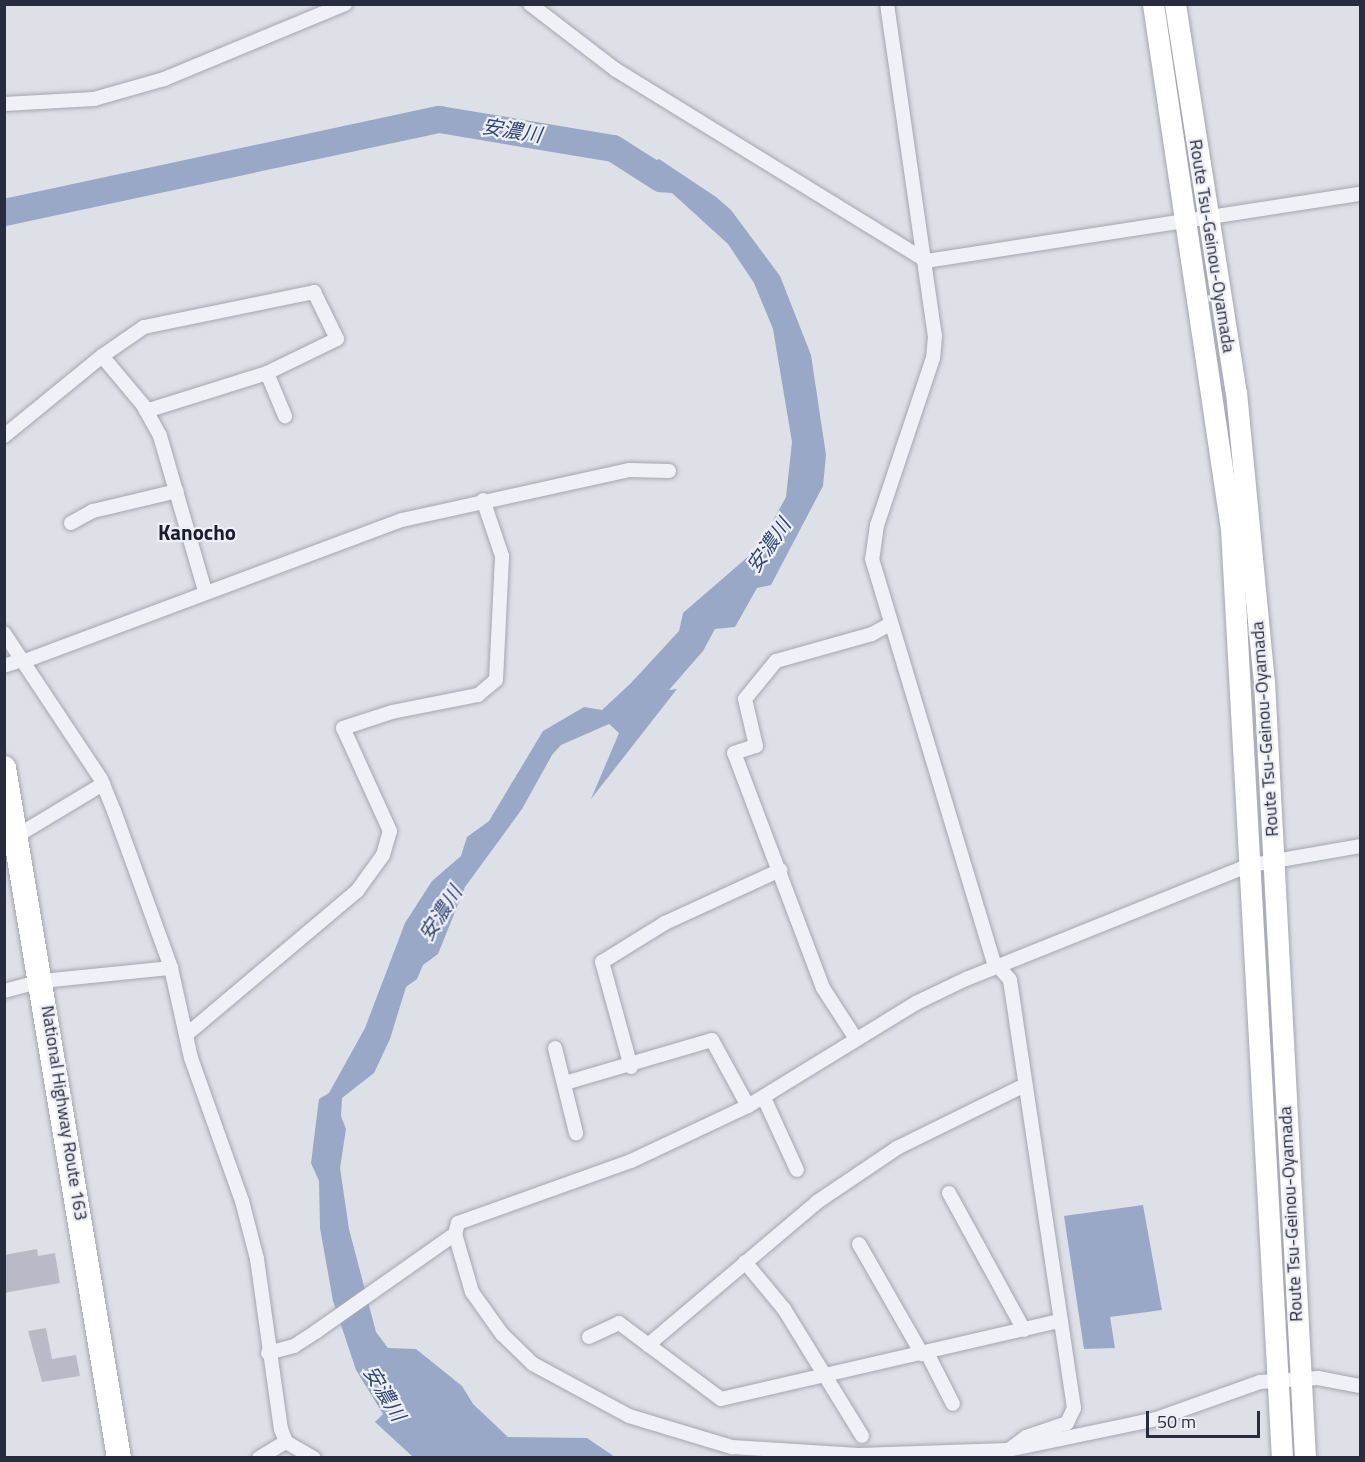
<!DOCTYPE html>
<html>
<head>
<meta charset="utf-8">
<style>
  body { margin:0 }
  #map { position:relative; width:1365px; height:1462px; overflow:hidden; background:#dee0e7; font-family:"Titillium Web","Noto Sans JP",sans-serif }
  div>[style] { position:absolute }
  .water>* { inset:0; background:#99a8c7 }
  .river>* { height:27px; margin:-13.5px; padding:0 13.5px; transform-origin:13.5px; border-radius:13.5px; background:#99a8c7 }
  .building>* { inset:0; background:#b8bbc7 }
  .roads { filter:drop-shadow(0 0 2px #a3a6b1) drop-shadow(0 0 2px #a3a6b1) }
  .street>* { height:14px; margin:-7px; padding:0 7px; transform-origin:7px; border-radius:7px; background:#f0f1f6 }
  .primary>* { height:21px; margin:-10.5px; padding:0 10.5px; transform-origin:10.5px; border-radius:10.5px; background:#fff }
  .highway>* { height:24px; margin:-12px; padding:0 12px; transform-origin:12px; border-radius:12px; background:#fff }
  span { translate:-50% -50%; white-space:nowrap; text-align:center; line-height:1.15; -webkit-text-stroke:4.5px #edeff5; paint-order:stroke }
  .street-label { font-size:18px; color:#272c3e }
  .water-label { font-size:20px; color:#324471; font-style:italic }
  .quarter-label { font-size:21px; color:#1a1d2e; font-weight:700 }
  .frame { position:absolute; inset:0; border:6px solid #272c3e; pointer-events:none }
  .scale { position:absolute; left:1146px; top:1411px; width:114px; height:27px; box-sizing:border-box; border:3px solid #272c3e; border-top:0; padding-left:8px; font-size:18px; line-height:21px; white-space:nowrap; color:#272c3e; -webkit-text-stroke:4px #edeff5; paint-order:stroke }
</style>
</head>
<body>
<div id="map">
  <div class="water">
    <div style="clip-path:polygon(621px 149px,647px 164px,659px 159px,716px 197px,731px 210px,780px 276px,811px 355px,826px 455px,823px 486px,771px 585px,757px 588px,735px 627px,715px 629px,703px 651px,669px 690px,677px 689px,591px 799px,619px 733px,609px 724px,561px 745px,552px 755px,522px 809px,465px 887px,438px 954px,423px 965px,417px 979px,406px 987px,390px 1039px,374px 1073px,342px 1098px,341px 1116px,346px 1129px,340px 1168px,349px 1229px,376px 1332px,388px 1348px,416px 1349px,462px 1386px,473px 1404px,508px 1437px,587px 1438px,615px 1457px,413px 1457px,375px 1422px,383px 1414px,356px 1370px,333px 1301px,320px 1228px,319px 1181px,311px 1163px,319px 1099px,329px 1093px,365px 1028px,405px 923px,432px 881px,461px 856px,467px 837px,489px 821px,543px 731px,584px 707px,602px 710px,631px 683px,679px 631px,683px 613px,758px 548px,786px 497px,792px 442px,773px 329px,754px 283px,728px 244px,672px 193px,657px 192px)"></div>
    <div style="clip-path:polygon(1143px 1205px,1162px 1310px,1110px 1317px,1115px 1348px,1084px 1349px,1064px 1216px)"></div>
  </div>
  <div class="river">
    <div style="left:4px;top:212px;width:445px;rotate:-12.1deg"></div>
    <div style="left:439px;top:119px;width:176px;rotate:9.5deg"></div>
    <div style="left:613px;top:148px;width:56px;rotate:32.6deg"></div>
  </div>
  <div class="building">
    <div style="clip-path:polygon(37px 1249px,38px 1256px,55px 1253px,60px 1283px,4px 1293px,4px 1255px)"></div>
    <div style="clip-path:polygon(46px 1328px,52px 1359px,76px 1355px,80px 1376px,42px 1382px,28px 1331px)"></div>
  </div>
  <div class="roads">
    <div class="street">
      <div style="left:530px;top:4px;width:108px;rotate:37.5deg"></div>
      <div style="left:616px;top:70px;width:364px;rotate:31.6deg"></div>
      <div style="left:926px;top:261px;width:439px;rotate:-8.8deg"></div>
      <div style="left:887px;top:4px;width:335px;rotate:81.8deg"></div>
      <div style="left:935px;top:336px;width:22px;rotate:95deg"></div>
      <div style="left:933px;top:358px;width:176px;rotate:108.5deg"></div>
      <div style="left:877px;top:525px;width:34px;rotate:98deg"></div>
      <div style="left:872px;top:559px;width:426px;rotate:73.2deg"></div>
      <div style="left:4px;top:104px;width:90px;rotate:-3.2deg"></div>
      <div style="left:94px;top:99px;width:73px;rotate:-15.9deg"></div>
      <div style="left:164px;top:79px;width:196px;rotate:-22.5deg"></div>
      <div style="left:102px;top:356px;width:51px;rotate:-34.6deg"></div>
      <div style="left:144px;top:327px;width:174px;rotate:-11.6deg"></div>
      <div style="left:314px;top:292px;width:52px;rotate:63.9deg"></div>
      <div style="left:337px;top:339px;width:78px;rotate:154.1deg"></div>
      <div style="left:146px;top:411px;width:127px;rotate:-17.4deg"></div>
      <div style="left:267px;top:373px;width:47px;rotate:67.3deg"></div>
      <div style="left:4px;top:436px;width:127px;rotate:-39.2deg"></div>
      <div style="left:102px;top:356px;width:64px;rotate:50.1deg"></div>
      <div style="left:143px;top:405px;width:35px;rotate:61deg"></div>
      <div style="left:160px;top:436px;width:161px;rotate:73.8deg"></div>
      <div style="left:71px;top:523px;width:25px;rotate:-29deg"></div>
      <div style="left:93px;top:511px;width:86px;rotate:-13.4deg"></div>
      <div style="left:4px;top:633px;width:175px;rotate:56.4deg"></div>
      <div style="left:101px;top:779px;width:35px;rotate:68deg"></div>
      <div style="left:114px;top:811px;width:167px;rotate:70deg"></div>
      <div style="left:171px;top:968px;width:92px;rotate:77.5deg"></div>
      <div style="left:191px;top:1058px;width:152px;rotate:70.4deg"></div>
      <div style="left:242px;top:1201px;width:60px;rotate:75.5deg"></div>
      <div style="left:257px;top:1259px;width:172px;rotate:82deg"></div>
      <div style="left:281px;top:1429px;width:14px;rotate:69deg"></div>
      <div style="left:286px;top:1442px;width:32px;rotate:30deg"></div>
      <div style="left:22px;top:662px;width:406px;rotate:-20.5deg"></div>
      <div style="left:402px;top:520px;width:232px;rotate:-12.4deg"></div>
      <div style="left:629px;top:470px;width:40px;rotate:1.4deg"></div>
      <div style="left:4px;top:666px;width:18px;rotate:-19deg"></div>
      <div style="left:15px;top:837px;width:103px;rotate:-31.1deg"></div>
      <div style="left:1360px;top:846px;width:115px;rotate:170deg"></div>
      <div style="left:1247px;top:866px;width:301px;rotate:158.1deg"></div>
      <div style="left:968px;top:978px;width:58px;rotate:154.3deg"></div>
      <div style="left:916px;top:1003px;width:197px;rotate:148.5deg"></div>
      <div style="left:748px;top:1106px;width:129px;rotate:154.8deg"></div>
      <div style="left:631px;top:1161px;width:184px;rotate:160.3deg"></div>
      <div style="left:458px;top:1223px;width:11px;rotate:105deg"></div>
      <div style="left:455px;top:1234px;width:60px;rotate:73.7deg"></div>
      <div style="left:472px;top:1292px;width:52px;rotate:54.5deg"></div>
      <div style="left:502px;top:1334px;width:43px;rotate:44.1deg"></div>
      <div style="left:533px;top:1364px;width:109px;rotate:28.4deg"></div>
      <div style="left:629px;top:1416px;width:108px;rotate:16.8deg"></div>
      <div style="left:732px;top:1447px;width:127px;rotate:3.6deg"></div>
      <div style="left:859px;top:1455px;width:149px;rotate:-1.9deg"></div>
      <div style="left:1008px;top:1450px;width:151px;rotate:-11.8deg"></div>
      <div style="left:1156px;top:1419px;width:110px;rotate:-19.6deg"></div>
      <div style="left:1260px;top:1382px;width:58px;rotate:-3.9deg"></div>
      <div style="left:1318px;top:1378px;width:43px;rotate:10.8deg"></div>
      <div style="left:998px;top:966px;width:18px;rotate:49deg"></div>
      <div style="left:1010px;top:980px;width:433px;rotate:81.5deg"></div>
      <div style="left:1074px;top:1408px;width:17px;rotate:115deg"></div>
      <div style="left:1067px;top:1423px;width:43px;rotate:161.1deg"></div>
      <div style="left:1026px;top:1437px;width:20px;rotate:143deg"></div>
      <div style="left:4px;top:991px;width:39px;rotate:-15deg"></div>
      <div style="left:42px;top:981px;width:130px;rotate:-5.8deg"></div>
      <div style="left:186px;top:1035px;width:224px;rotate:-40.1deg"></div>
      <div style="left:357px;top:891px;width:44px;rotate:-54.2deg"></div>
      <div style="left:383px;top:855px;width:25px;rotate:-74deg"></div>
      <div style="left:390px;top:831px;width:113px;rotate:-114.5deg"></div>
      <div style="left:343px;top:728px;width:52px;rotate:-18.1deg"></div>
      <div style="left:392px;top:712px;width:88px;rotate:-11.2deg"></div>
      <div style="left:478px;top:695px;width:23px;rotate:-40deg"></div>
      <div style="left:496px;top:680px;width:124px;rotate:-87.2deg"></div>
      <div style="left:502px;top:556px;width:59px;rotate:-108.7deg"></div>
      <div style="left:856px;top:1039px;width:61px;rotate:-122.9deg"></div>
      <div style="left:823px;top:988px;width:251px;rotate:-110.7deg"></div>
      <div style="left:734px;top:753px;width:23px;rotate:-18deg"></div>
      <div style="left:756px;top:746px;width:48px;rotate:-103.2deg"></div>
      <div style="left:745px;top:699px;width:49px;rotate:-50.8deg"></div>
      <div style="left:776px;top:661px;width:100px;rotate:-15.7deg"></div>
      <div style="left:872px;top:634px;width:18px;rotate:-29deg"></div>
      <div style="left:555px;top:1048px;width:88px;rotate:76.1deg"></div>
      <div style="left:631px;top:1067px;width:109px;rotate:-105.4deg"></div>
      <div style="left:602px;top:962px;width:74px;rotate:-31.8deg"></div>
      <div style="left:665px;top:923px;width:127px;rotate:-24.7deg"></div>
      <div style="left:565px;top:1083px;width:153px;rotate:-16.3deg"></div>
      <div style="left:712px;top:1040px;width:75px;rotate:61.4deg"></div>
      <div style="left:764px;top:1098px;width:79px;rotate:65.4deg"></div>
      <div style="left:949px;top:1193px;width:156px;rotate:61.3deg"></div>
      <div style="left:859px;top:1244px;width:127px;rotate:60.2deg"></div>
      <div style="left:745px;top:1262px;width:61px;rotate:50.3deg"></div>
      <div style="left:784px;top:1309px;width:149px;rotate:58.4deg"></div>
      <div style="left:589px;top:1337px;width:33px;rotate:-25deg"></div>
      <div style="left:619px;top:1323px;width:127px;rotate:36.7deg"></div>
      <div style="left:721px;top:1399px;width:348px;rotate:-13deg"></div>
      <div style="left:648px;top:1345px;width:221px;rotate:-40.2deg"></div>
      <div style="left:817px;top:1202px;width:97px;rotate:-34deg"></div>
      <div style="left:897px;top:1148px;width:143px;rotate:-26.2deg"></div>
      <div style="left:268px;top:1353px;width:27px;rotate:-15deg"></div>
      <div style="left:294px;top:1346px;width:27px;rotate:-33deg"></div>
      <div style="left:317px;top:1331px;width:169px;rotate:-35.1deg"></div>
      <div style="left:927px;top:1353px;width:57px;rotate:63deg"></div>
      <div style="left:259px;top:1458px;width:31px;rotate:-31deg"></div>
    </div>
    <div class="primary">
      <div style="left:1153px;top:4px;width:531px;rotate:81.55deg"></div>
      <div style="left:1231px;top:529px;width:930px;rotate:86.86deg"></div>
      <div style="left:1175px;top:4px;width:393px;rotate:81.1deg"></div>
      <div style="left:1236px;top:392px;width:290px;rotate:84.5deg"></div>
      <div style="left:1264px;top:681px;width:778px;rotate:86.98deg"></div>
    </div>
    <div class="highway">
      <div style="left:4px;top:768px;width:700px;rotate:80.54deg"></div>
    </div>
  </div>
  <div class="street-label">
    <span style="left:1212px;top:246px;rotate:81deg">Route Tsu-Geinou-Oyamada</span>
    <span style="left:1265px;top:729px;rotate:-94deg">Route Tsu-Geinou-Oyamada</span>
    <span style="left:64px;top:1113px;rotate:81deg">National Highway Route 163</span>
    <span style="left:1291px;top:1214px;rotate:-93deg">Route Tsu-Geinou-Oyamada</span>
  </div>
  <div class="water-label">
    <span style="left:512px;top:130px;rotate:9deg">安濃川</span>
    <span style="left:768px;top:545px;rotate:-55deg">安濃川</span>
    <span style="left:440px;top:913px;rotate:-57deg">安濃川</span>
    <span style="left:385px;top:1393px;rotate:59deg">安濃川</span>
  </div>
  <div class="quarter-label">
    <span style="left:197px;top:532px">Kanocho</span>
  </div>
  <div class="frame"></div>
  <div class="scale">50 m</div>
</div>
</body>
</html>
